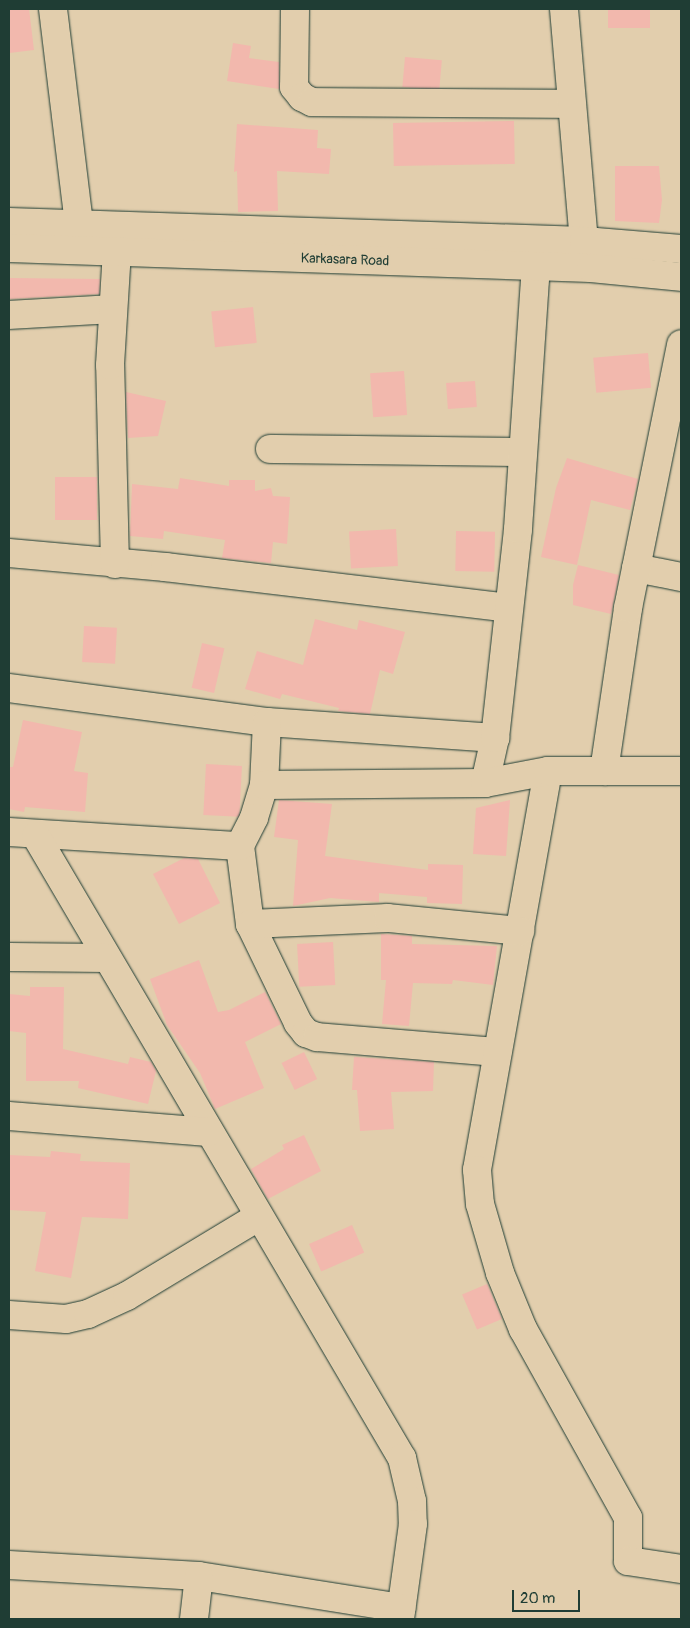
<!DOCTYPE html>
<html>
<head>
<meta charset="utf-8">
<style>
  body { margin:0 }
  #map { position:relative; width:690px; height:1628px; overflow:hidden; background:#e2cead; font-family:Pangolin,sans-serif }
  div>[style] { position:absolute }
  .building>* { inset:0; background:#f2b8ad; transform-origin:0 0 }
  .roads { filter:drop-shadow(0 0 1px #1f3d34) drop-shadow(0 0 1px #1f3d34) }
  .minor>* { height:28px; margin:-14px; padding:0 14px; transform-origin:14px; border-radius:14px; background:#e2cead }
  .major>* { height:28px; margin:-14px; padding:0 14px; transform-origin:14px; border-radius:14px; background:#e2cead }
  span { translate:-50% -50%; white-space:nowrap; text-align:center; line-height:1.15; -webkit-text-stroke:4px #e2cead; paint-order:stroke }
  .street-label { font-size:14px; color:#1f3d34 }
  .frame { position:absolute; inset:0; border:10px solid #1f3d34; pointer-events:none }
  .scale { position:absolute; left:512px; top:1590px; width:68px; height:22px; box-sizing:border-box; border:2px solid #1f3d34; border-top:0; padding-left:6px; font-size:15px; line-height:18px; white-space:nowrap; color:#1f3d34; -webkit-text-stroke:4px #e2cead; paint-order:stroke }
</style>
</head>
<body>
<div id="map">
  <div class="building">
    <div style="clip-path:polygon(9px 9px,29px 9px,34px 50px,9px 53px)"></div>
    <div style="left:608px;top:9px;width:42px;height:19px"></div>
    <div style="clip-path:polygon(233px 43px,251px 46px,249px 58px,279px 62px,279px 89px,227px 81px)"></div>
    <div style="left:405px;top:57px;width:37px;height:30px;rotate:5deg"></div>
    <div style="left:514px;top:121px;width:43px;height:121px;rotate:89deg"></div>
    <div style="clip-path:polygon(237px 124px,318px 130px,317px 148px,331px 149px,329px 174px,277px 171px,278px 211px,238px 212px,237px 171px,234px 172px)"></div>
    <div style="clip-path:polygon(615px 166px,659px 166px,662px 200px,659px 223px,615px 221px)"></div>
    <div style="clip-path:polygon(9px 278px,100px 279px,99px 294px,9px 299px)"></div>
    <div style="left:253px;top:307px;width:36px;height:42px;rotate:84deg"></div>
    <div style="left:648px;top:353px;width:35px;height:55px;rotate:85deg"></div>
    <div style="left:404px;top:371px;width:44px;height:34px;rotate:86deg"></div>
    <div style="left:475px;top:381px;width:26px;height:29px;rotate:86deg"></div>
    <div style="clip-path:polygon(126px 392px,166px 401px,158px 436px,128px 438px)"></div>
    <div style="clip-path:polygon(567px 458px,638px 479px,630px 510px,591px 500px,577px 565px,541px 557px,556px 488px)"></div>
    <div style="left:55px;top:477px;width:42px;height:43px"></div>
    <div style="clip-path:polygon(180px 478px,229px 486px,229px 480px,255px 480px,255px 491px,271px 488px,273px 496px,290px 497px,287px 544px,273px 542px,271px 563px,222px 558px,225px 540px,164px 531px,163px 539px,130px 536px,132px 484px,178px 489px)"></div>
    <div style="left:396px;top:529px;width:37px;height:47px;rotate:87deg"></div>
    <div style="left:456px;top:531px;width:39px;height:40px;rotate:1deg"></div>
    <div style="clip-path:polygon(578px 565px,619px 575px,611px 614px,573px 605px,573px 585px)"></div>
    <div style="clip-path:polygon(315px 619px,357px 630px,359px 620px,405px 632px,393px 674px,380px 670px,370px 714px,338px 711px,339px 708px,282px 694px,280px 699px,245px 689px,257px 651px,303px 665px)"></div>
    <div style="left:84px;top:626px;width:33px;height:36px;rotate:3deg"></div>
    <div style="left:202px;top:643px;width:23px;height:46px;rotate:13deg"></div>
    <div style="clip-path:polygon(23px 720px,82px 732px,74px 771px,88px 773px,85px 812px,25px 807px,24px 812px,9px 809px,9px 767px,13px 767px)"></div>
    <div style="left:206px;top:764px;width:36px;height:51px;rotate:3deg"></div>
    <div style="clip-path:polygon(279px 800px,332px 804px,325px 856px,428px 870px,428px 864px,463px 865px,462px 904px,427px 903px,427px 897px,379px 893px,379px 902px,330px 898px,293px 906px,298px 840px,274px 837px)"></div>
    <div style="clip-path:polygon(510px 800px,506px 856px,473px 854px,476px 808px)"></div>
    <div style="clip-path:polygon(184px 858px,198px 859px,220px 903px,179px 924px,153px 874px)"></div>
    <div style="clip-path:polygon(381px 934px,412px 936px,412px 944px,497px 946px,493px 985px,453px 980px,452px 984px,413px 983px,409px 1026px,382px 1024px,386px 980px,381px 980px)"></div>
    <div style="left:333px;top:942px;width:43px;height:36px;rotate:87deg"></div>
    <div style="clip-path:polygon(199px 960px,218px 1012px,229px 1010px,265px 992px,281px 1024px,245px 1042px,264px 1088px,215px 1109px,200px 1073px,167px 1025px,150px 979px)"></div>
    <div style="clip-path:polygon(30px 987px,64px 987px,63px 1049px,128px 1064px,130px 1057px,151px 1062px,156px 1071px,148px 1104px,78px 1088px,79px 1081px,26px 1081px,26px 1033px,9px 1031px,9px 994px,30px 996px)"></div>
    <div style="left:304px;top:1052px;width:30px;height:25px;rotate:64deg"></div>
    <div style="clip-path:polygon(354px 1057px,434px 1062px,433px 1091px,391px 1092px,394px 1129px,360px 1131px,357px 1090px,352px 1090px)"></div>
    <div style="clip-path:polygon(304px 1135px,321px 1171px,268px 1199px,251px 1169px,284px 1149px,282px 1145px)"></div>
    <div style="clip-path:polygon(51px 1151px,81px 1154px,80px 1161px,130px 1163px,128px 1219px,82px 1217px,71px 1278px,35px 1271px,46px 1212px,9px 1210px,9px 1155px,50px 1157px)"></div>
    <div style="left:352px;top:1225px;width:30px;height:47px;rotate:66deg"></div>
    <div style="left:487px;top:1284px;width:38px;height:27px;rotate:67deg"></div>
  </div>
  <div class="roads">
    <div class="minor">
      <div style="left:53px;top:9px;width:218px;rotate:83.1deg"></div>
      <div style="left:295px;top:9px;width:78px;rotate:90.7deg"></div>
      <div style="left:294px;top:87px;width:13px;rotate:51deg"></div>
      <div style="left:302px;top:97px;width:11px;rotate:27deg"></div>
      <div style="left:312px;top:102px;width:258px;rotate:0.4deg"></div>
      <div style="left:564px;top:9px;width:233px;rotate:85.1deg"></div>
      <div style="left:9px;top:315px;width:104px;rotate:-3.3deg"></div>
      <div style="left:270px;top:449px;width:253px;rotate:0.7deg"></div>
      <div style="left:9px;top:553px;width:157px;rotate:5.1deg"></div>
      <div style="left:165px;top:567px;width:346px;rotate:6.8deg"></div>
      <div style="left:115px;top:564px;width:199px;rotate:-91.4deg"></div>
      <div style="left:110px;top:365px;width:113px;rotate:-86.5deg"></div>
      <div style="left:636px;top:568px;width:46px;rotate:11.3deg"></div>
      <div style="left:9px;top:688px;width:260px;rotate:7.5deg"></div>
      <div style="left:267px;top:722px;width:229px;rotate:4deg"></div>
      <div style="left:267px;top:722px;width:63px;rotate:92.7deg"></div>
      <div style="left:264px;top:785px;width:34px;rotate:107deg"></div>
      <div style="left:254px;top:818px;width:31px;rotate:117deg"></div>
      <div style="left:240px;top:846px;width:79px;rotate:82.7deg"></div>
      <div style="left:250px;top:924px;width:110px;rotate:64.1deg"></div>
      <div style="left:298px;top:1023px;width:13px;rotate:51deg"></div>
      <div style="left:306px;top:1033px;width:12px;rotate:20deg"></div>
      <div style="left:317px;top:1037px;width:181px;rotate:4.8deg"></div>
      <div style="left:548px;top:771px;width:405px;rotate:100.1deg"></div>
      <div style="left:477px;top:1170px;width:34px;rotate:85deg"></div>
      <div style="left:480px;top:1204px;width:72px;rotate:73.8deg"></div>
      <div style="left:500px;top:1273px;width:61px;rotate:67.7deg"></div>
      <div style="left:523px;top:1329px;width:216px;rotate:60.9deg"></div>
      <div style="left:628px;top:1518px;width:43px;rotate:90deg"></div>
      <div style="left:628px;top:1561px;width:54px;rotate:8.6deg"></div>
      <div style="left:604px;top:771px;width:165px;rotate:-81.6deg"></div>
      <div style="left:628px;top:608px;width:269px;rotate:-78.6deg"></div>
      <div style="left:485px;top:783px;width:46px;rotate:-77.5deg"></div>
      <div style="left:495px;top:738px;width:210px;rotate:-83.7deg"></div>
      <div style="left:518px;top:529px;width:264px;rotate:-86.1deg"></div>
      <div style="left:264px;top:785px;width:221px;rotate:-0.5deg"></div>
      <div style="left:485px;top:783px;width:64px;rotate:-10.8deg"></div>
      <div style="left:548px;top:771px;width:133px"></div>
      <div style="left:9px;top:832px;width:231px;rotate:3.5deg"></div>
      <div style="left:36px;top:836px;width:722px;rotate:59.53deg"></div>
      <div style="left:402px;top:1458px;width:44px;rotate:76.9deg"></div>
      <div style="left:412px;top:1501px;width:23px;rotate:88deg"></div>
      <div style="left:413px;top:1524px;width:96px;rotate:97.8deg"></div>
      <div style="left:250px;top:924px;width:138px;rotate:-2.5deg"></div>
      <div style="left:388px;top:918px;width:133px;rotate:5.6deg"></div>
      <div style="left:9px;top:957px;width:98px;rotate:0.6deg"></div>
      <div style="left:9px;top:1116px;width:200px;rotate:4.6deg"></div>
      <div style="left:9px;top:1315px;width:57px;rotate:4deg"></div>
      <div style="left:66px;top:1319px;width:23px;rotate:-13deg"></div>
      <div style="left:88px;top:1314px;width:43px;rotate:-24.8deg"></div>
      <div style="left:127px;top:1296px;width:153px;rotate:-31.1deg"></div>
      <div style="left:9px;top:1565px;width:190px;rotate:3.3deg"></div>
      <div style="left:199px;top:1576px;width:205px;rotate:9deg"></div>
      <div style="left:194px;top:1619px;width:43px;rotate:-83.4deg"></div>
    </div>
    <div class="major">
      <div style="left:9px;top:222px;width:575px;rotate:1.89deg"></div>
      <div style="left:584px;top:241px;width:97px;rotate:4.7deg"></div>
      <div style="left:9px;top:248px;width:582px;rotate:1.97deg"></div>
      <div style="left:591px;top:268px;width:90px;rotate:5.7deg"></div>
    </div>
  </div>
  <div class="street-label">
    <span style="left:345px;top:260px;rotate:2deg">Karkasara Road</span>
  </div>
  <div class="frame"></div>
  <div class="scale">20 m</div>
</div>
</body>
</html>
